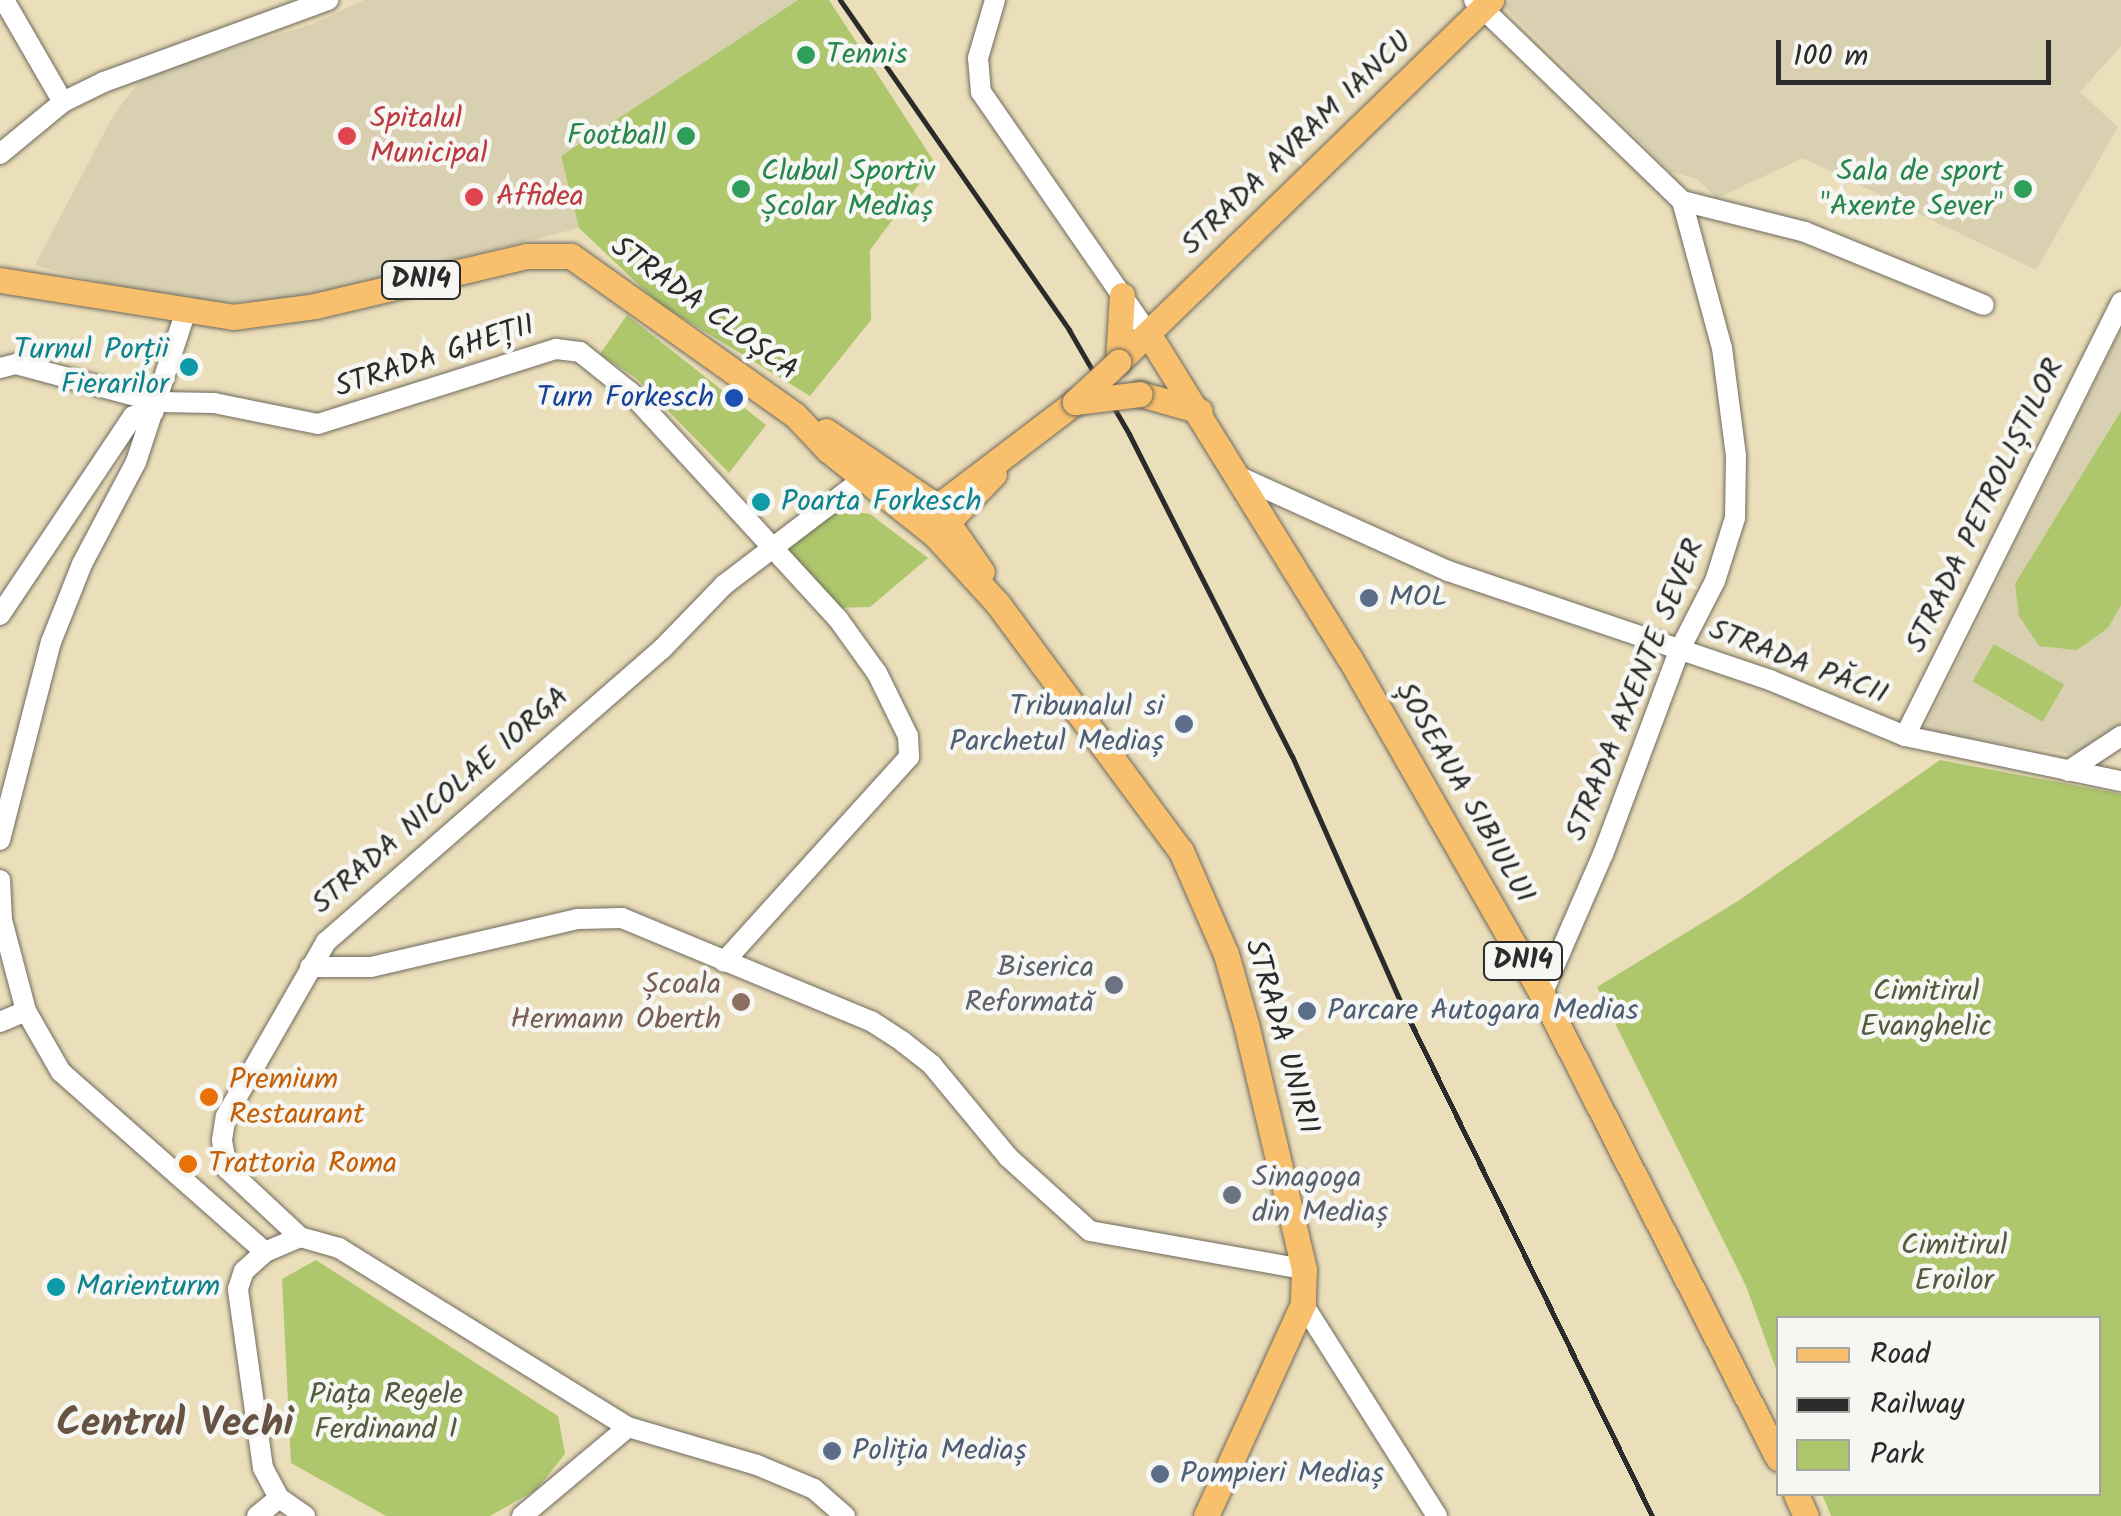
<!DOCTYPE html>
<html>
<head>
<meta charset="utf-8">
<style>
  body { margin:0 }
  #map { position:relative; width:2121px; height:1516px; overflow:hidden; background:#ebdeba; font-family:Kalam,sans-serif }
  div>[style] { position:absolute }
  .built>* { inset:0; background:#d8d0b1 }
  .green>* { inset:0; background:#aec76d; transform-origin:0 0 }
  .roads { filter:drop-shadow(0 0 2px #6e6a5d) drop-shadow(0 0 2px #6e6a5d) }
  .minor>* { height:20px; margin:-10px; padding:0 10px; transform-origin:10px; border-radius:10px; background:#fff }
  .major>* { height:25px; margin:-12.5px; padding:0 12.5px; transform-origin:12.5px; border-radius:12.5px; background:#f8bf6c }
  .rail>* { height:5px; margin:-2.5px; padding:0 2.5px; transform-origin:2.5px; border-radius:2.5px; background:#2b2b2b }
  .bridges { filter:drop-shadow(0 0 2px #6e6a5d) drop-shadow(0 0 2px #6e6a5d) }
  .major-bridge>* { height:25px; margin:-12.5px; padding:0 12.5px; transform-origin:12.5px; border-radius:12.5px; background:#f8bf6c }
  .dots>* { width:28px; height:28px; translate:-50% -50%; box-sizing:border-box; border:5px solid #f6f6f2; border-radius:50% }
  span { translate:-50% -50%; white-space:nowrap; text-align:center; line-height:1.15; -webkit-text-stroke:9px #f6f6f2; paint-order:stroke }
  .shield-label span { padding:2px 8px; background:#f6f6f2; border:2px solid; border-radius:8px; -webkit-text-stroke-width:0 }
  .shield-label { font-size:28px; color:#2b2b2b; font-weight:700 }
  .leisure-label { font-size:30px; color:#27864d }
  .left { translate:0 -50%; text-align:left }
  .right { translate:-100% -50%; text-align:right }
  .health-label { font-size:30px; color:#be3a42 }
  .street-label { font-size:30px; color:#2b2b2b }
  .culture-label { font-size:30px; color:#0d838f }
  .transit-label { font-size:30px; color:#164399 }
  .service-label { font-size:30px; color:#4e5e75 }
  .worship-label { font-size:30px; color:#5b616d }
  .education-label { font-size:30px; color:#785e54 }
  .park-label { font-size:30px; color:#525a3f }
  .food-label { font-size:30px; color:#c56008 }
  .district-label { font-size:40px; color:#665344; font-weight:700 }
  .legend { position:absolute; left:1776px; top:1316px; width:325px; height:180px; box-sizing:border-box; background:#f6f6f2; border:2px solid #a5a5a2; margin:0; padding:12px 18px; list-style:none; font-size:30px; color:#2b2b2b }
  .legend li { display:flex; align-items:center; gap:20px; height:50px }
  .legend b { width:50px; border:2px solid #a5a5a2 }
  .scale { position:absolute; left:1776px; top:40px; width:275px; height:45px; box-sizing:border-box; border:5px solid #2b2b2b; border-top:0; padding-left:12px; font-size:30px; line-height:35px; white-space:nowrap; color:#2b2b2b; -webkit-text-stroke:8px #f6f6f2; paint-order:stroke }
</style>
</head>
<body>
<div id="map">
  <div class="built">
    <div style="clip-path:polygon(364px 0,798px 0,561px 156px,579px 228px,290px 300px,181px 304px,35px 265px,113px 116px,144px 75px,313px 24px)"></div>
    <div style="clip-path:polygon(1510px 0,2121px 0,2121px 46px,2080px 92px,2118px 127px,2036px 270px,1803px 158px,1717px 198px,1697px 179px,1671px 172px,1504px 6px)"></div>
    <div style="clip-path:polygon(2121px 330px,2121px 725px,2078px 755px,1923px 731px)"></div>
  </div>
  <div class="green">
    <div style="clip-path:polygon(798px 0,829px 0,935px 163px,870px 250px,871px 320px,810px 396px,658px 303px,579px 228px,561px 156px)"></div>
    <div style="clip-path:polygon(627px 315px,766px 425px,729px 473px,636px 378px,600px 354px)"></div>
    <div style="clip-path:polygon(2121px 411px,2121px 605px,2108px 628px,2077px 650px,2039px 646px,2019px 616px,2015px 584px)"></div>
    <div style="clip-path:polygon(843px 510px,870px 514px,928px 558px,870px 607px,834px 608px,777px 549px)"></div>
    <div style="left:1994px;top:644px;width:81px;height:43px;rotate:30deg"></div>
    <div style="clip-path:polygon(1940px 760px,2121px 794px,2121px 1516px,1831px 1516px,1822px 1494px,2098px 1494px,2098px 1318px,1778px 1318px,1778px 1374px,1746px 1286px,1597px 987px,1738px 901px)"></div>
    <div style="clip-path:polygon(316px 1260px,558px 1416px,565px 1454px,536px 1490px,490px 1516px,386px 1516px,291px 1463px,282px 1279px)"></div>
  </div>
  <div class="roads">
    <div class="minor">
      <div style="left:4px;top:0;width:118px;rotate:60deg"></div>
      <div style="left:995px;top:0;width:60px;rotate:106.3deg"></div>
      <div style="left:978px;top:58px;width:34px;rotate:85deg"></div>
      <div style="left:981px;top:92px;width:295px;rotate:55.3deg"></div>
      <div style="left:1474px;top:0;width:289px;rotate:44deg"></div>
      <div style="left:1682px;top:201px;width:152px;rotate:74.8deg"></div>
      <div style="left:1722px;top:348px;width:109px;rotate:82.6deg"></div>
      <div style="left:1736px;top:456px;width:62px;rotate:90.9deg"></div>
      <div style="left:1735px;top:518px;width:66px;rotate:107.6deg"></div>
      <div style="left:1715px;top:581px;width:79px;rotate:117.2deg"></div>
      <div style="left:1679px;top:651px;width:217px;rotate:110.5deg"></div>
      <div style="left:1603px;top:854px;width:153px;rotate:113.5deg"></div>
      <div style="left:0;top:154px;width:82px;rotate:-39.5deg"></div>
      <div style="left:63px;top:102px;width:46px;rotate:-26deg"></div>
      <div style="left:104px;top:82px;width:239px;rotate:-20.1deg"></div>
      <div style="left:1682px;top:201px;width:127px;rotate:14.1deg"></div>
      <div style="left:1805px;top:232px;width:193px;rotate:22.2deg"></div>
      <div style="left:0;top:368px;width:16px;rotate:-14deg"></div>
      <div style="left:16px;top:364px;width:147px;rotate:15deg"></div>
      <div style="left:158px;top:402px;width:56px;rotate:1deg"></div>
      <div style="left:214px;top:403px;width:106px;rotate:11.4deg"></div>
      <div style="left:318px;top:424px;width:250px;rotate:-17.5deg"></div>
      <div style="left:556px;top:349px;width:24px;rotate:7deg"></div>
      <div style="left:580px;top:352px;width:64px;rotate:38.7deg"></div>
      <div style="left:630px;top:392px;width:308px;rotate:47.5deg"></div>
      <div style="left:838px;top:619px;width:67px;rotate:54.2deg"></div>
      <div style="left:877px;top:673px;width:70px;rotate:63.8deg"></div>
      <div style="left:908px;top:736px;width:21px;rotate:87deg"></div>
      <div style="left:909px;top:757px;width:276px;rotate:132.1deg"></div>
      <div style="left:1242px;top:478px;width:226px;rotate:24.3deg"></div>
      <div style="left:1448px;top:571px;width:340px;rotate:18.7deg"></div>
      <div style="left:1770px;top:680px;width:146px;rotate:22.5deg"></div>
      <div style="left:1905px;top:736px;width:221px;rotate:11.8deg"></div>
      <div style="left:0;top:615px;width:239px;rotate:-56.2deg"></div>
      <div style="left:133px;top:416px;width:21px;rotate:-11deg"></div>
      <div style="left:1905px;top:736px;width:485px;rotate:-63.5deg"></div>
      <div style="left:2068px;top:771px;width:64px;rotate:-33.4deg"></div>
      <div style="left:0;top:840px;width:204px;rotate:-75.6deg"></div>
      <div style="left:51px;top:642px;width:84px;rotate:-68.3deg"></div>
      <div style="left:82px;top:564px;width:115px;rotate:-62.1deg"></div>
      <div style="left:136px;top:462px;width:156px;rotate:-71.7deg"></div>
      <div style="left:0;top:880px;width:40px;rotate:87.1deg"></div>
      <div style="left:2px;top:920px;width:94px;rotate:75.2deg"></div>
      <div style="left:26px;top:1011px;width:70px;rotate:60.2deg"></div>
      <div style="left:61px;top:1072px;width:272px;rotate:41.4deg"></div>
      <div style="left:310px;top:967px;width:61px"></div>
      <div style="left:371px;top:967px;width:212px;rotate:-13.1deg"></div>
      <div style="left:578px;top:919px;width:44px;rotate:-1.3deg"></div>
      <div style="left:622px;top:918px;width:269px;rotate:22.5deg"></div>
      <div style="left:871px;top:1021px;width:38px;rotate:33deg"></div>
      <div style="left:903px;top:1042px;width:37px;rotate:38deg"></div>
      <div style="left:932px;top:1065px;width:119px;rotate:50.4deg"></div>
      <div style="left:1008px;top:1157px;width:110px;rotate:42.1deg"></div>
      <div style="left:1090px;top:1231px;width:217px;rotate:10.1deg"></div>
      <div style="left:0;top:1022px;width:28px;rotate:-23deg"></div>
      <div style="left:300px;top:1237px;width:100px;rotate:-137deg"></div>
      <div style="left:227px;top:1169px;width:29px;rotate:-100deg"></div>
      <div style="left:222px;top:1140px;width:24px;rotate:-81deg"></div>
      <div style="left:226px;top:1116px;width:201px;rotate:-60.1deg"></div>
      <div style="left:326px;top:942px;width:446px;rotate:-41.1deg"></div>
      <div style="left:662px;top:649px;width:89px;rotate:-45.9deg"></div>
      <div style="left:724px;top:585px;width:178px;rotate:-37.3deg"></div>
      <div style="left:1303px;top:1304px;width:251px;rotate:57.7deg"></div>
      <div style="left:257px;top:1516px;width:28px;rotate:-39deg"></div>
      <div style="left:305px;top:1516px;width:32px;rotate:-145deg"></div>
      <div style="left:279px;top:1498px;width:34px;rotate:-118deg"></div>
      <div style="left:263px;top:1468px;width:181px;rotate:-98deg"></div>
      <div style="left:238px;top:1289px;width:19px;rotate:-72deg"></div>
      <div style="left:244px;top:1271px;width:28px;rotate:-42deg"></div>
      <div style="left:265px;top:1252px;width:38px;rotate:-23deg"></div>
      <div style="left:300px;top:1237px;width:41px;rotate:15.8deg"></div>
      <div style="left:339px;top:1248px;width:340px;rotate:31.8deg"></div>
      <div style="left:628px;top:1427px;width:134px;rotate:16.4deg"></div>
      <div style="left:757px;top:1465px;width:62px;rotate:22.8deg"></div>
      <div style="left:814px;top:1489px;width:41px;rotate:41.1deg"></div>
      <div style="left:522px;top:1516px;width:138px;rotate:-40deg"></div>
    </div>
    <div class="major">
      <div style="left:0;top:280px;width:236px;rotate:9deg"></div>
      <div style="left:233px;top:317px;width:83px;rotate:-7.6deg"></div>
      <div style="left:315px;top:306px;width:217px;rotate:-13.3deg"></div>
      <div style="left:526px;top:256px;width:45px"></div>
      <div style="left:571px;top:256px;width:275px;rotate:35.4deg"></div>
      <div style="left:795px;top:415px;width:48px;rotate:46.7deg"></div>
      <div style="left:828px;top:450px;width:137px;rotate:38.5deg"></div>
      <div style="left:935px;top:535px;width:93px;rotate:47.6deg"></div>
      <div style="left:998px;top:604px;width:307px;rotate:53.5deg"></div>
      <div style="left:1181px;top:851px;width:112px;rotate:66.4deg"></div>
      <div style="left:1226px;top:954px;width:73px;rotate:74.1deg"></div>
      <div style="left:1246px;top:1024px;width:252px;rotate:76.7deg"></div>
      <div style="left:1304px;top:1269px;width:35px;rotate:92deg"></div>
      <div style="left:1303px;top:1304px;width:233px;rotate:114.6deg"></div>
      <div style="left:1149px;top:335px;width:379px;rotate:58.2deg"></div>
      <div style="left:1349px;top:657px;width:388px;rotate:60.2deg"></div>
      <div style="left:1542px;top:994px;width:521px;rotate:63.04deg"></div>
      <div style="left:1118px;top:362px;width:520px;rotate:-44.14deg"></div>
      <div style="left:1118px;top:362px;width:67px;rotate:-86.6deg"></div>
      <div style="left:1140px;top:394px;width:62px;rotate:15.8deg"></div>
      <div style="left:826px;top:431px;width:133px;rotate:34.3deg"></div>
      <div style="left:936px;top:506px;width:80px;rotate:55.1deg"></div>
      <div style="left:924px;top:517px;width:190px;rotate:-37.3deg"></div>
      <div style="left:939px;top:531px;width:79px;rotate:-46deg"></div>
      <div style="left:1796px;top:1494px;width:24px;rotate:66deg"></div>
    </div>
  </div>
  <div class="rail">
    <div style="left:840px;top:0;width:402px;rotate:55.2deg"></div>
    <div style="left:1069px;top:330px;width:120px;rotate:60deg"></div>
    <div style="left:1129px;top:434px;width:361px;rotate:63.2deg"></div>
    <div style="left:1292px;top:756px;width:272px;rotate:66.2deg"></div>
    <div style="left:1402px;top:1005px;width:569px;rotate:63.93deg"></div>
  </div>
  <div class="bridges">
    <div class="major-bridge">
      <div style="left:1075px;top:402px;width:65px;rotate:-7deg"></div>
      <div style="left:1075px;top:402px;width:59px;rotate:-42.9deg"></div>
    </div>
  </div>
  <div class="dots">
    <div style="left:806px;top:55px;background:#2e9e5b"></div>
    <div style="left:347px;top:136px;background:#e0444e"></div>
    <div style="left:686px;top:136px;background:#2e9e5b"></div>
    <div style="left:741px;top:189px;background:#2e9e5b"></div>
    <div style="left:2023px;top:189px;background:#2e9e5b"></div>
    <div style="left:474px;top:197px;background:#e0444e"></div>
    <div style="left:189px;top:367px;background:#0f9aa8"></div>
    <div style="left:734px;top:398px;background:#1a4fb4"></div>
    <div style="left:761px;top:502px;background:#0f9aa8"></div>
    <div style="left:1369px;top:598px;background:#5c6f8a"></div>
    <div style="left:1184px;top:724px;background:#5c6f8a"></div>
    <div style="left:1114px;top:985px;background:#6b7280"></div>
    <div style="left:741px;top:1002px;background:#8d6e63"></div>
    <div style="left:1307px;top:1011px;background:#5c6f8a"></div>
    <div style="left:209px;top:1097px;background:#e8710a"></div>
    <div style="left:188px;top:1164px;background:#e8710a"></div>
    <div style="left:1232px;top:1195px;background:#6b7280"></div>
    <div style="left:56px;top:1287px;background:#0f9aa8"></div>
    <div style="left:832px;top:1451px;background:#5c6f8a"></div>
    <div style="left:1160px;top:1474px;background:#5c6f8a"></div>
  </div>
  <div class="shield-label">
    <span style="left:421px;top:280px">DN14</span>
    <span style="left:1523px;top:961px">DN14</span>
  </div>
  <div class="leisure-label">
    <span class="left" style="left:826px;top:55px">Tennis</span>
    <span class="right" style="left:666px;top:136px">Football</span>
    <span class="left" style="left:761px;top:189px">Clubul Sportiv<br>Școlar Mediaș</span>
    <span class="right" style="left:2003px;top:189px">Sala de sport<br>"Axente Sever"</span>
  </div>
  <div class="health-label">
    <span class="left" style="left:370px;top:136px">Spitalul<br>Municipal</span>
    <span class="left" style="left:496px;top:197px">Affidea</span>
  </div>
  <div class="street-label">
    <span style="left:1297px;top:144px;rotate:-44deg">STRADA AVRAM IANCU</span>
    <span style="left:704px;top:309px;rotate:36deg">STRADA CLOȘCA</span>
    <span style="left:435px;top:357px;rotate:-18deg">STRADA GHEȚII</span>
    <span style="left:1986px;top:506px;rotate:-64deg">STRADA PETROLIȘTILOR</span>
    <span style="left:1798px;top:663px;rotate:21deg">STRADA PĂCII</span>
    <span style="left:1636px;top:690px;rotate:-68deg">STRADA AXENTE SEVER</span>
    <span style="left:1464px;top:793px;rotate:60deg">ȘOSEAUA SIBIULUI</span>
    <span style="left:441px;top:801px;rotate:-41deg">STRADA NICOLAE IORGA</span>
    <span style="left:1281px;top:1037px;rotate:74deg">STRADA UNIRII</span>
  </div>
  <div class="culture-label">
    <span class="right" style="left:169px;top:367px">Turnul Porții<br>Fierarilor</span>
    <span class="left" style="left:781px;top:502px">Poarta Forkesch</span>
    <span class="left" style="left:76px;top:1287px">Marienturm</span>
  </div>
  <div class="transit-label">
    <span class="right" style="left:714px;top:398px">Turn Forkesch</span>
  </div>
  <div class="service-label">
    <span class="left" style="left:1389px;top:598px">MOL</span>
    <span class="right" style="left:1164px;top:724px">Tribunalul si<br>Parchetul Mediaș</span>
    <span class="left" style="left:1327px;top:1011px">Parcare Autogara Medias</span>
    <span class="left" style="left:852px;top:1451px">Poliția Mediaș</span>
    <span class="left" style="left:1180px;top:1474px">Pompieri Mediaș</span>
  </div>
  <div class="worship-label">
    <span class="right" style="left:1094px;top:985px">Biserica<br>Reformată</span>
    <span class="left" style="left:1252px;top:1195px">Sinagoga<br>din Mediaș</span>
  </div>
  <div class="education-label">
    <span class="right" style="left:721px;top:1002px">Școala<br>Hermann Oberth</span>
  </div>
  <div class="park-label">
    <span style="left:1926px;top:1009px">Cimitirul<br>Evanghelic</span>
    <span style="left:1954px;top:1263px">Cimitirul<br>Eroilor</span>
    <span style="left:386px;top:1412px">Piața Regele<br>Ferdinand I</span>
  </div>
  <div class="food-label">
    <span class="left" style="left:229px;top:1097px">Premium<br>Restaurant</span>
    <span class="left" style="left:208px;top:1164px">Trattoria Roma</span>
  </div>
  <div class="district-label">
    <span style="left:175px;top:1424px">Centrul Vechi</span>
  </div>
  <ul class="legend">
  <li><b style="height:12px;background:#f8bf6c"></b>Road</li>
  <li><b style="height:12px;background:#2b2b2b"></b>Railway</li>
  <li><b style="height:28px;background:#aec76d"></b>Park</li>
  </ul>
  <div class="scale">100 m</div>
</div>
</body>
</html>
